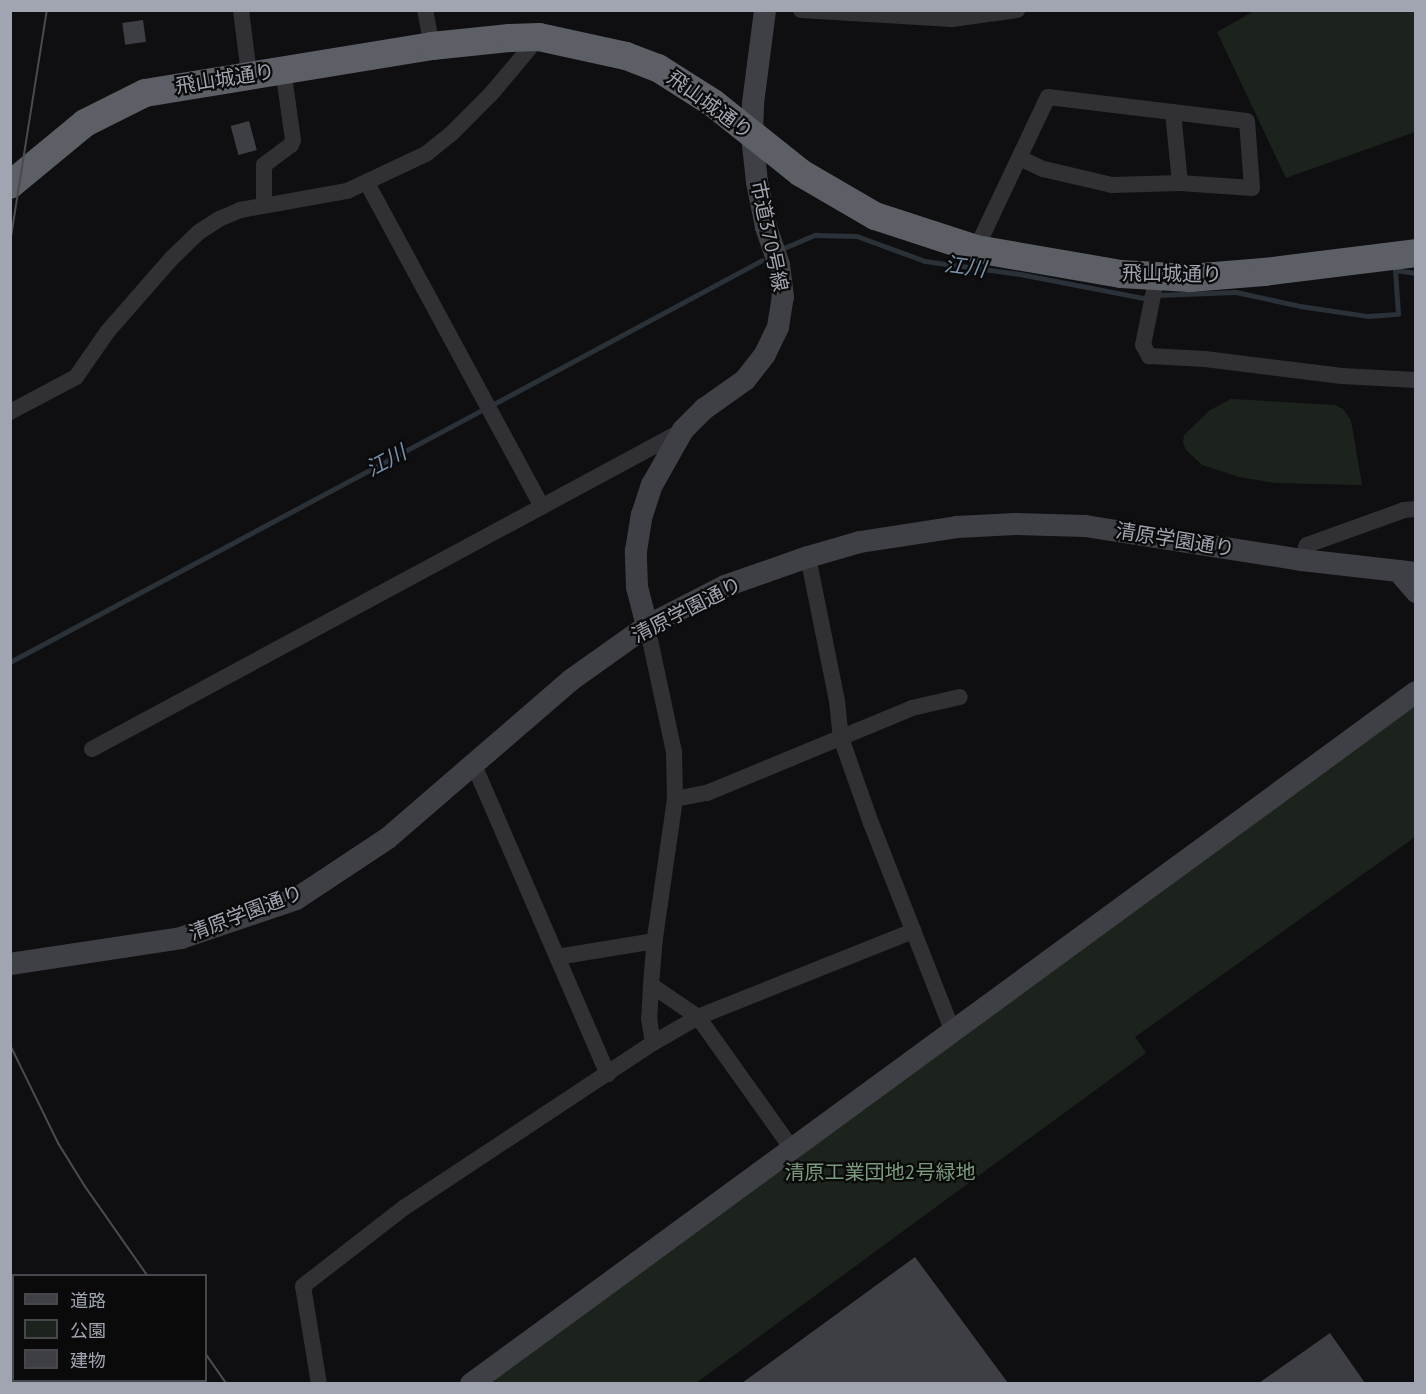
<!DOCTYPE html>
<html>
<head>
<meta charset="utf-8">
<style>
  body { margin:0 }
  #map { position:relative; width:1426px; height:1394px; overflow:hidden; background:#0f0f11; font-family:"PT Sans","Noto Sans JP",sans-serif }
  div>[style] { position:absolute }
  .green>* { inset:0; background:#1c231d }
  .stream>* { height:4.5px; margin:-2.25px; padding:0 2.25px; transform-origin:2.25px; border-radius:2.25px; background:#2a3138 }
  .building>* { inset:0; background:#3e3f44; transform-origin:0 0 }
  .street>* { height:16px; margin:-8px; padding:0 8px; transform-origin:8px; border-radius:8px; background:#313135 }
  .secondary>* { height:22px; margin:-11px; padding:0 11px; transform-origin:11px; border-radius:11px; background:#3f4045 }
  .highway>* { height:28px; margin:-14px; padding:0 14px; transform-origin:14px; border-radius:14px; background:#5d5f66 }
  .tram>* { height:1.5px; margin:-0.75px; padding:0 0.75px; transform-origin:0.75px; border-radius:0.75px; background:#4a4b50 }
  span { translate:-50% -50%; white-space:nowrap; text-align:center; line-height:1.15; -webkit-text-stroke:4.5px #0a0a0b; paint-order:stroke }
  .street-label { font-size:20px; color:#a1a5b1 }
  .park-label { font-size:20px; color:#799b7c }
  .water-label { font-size:21px; color:#7992ab; font-style:italic }
  .frame { position:absolute; inset:0; border:12px solid #a1a5b1; pointer-events:none }
  .legend { position:absolute; left:12px; top:1274px; width:195px; height:108px; box-sizing:border-box; background:#0a0a0b; border:2px solid #46484d; margin:0; padding:8px 10px; list-style:none; font-size:18px; color:#a1a5b1 }
  .legend li { display:flex; align-items:center; gap:12px; height:30px }
  .legend b { width:30px; border:2px solid #46484d }
</style>
</head>
<body>
<div id="map">
  <div class="green">
    <div style="clip-path:polygon(1254px 11px,1415px 11px,1415px 132px,1286px 178px,1217px 32px)"></div>
    <div style="clip-path:polygon(1231px 399px,1335px 405px,1343px 409px,1351px 420px,1362px 485px,1275px 483px,1239px 477px,1202px 465px,1186px 450px,1183px 443px,1184px 435px,1210px 410px)"></div>
    <div style="clip-path:polygon(1415px 702px,1415px 837px,1135px 1037px,1146px 1053px,696px 1383px,485px 1384px)"></div>
  </div>
  <div class="stream">
    <div style="left:784px;top:248px;width:34px;rotate:-23deg"></div>
    <div style="left:815px;top:235px;width:42px;rotate:1.4deg"></div>
    <div style="left:857px;top:236px;width:72px;rotate:20.2deg"></div>
    <div style="left:925px;top:261px;width:96px;rotate:7.8deg"></div>
    <div style="left:1020px;top:274px;width:126px;rotate:11deg"></div>
    <div style="left:1144px;top:298px;width:5px;rotate:-37deg"></div>
    <div style="left:1157px;top:295px;width:79px;rotate:-2.2deg"></div>
    <div style="left:1236px;top:292px;width:66px;rotate:12.3deg"></div>
    <div style="left:1300px;top:306px;width:69px;rotate:8.4deg"></div>
    <div style="left:1368px;top:316px;width:30px;rotate:-4deg"></div>
    <div style="left:1398px;top:314px;width:44px;rotate:-93.9deg"></div>
    <div style="left:1395px;top:270px;width:21px;rotate:8deg"></div>
    <div style="left:492px;top:405px;width:306px;rotate:-28.2deg"></div>
    <div style="left:10px;top:662px;width:537px;rotate:-28.09deg"></div>
  </div>
  <div class="building">
    <div style="left:143px;top:20px;width:22px;height:21px;rotate:82deg"></div>
    <div style="left:249px;top:121px;width:30px;height:19px;rotate:75deg"></div>
    <div style="clip-path:polygon(915px 1257px,1008px 1383px,742px 1383px)"></div>
    <div style="clip-path:polygon(1330px 1333px,1365px 1383px,1259px 1383px)"></div>
  </div>
  <div class="street">
    <div style="left:241px;top:10px;width:64px;rotate:82.9deg"></div>
    <div style="left:425px;top:10px;width:37px;rotate:79deg"></div>
    <div style="left:801px;top:10px;width:151px;rotate:3.4deg"></div>
    <div style="left:952px;top:19px;width:66px;rotate:-7.9deg"></div>
    <div style="left:1173px;top:112px;width:71px;rotate:84.4deg"></div>
    <div style="left:367px;top:183px;width:368px;rotate:61.6deg"></div>
    <div style="left:264px;top:205px;width:40px;rotate:-90deg"></div>
    <div style="left:264px;top:165px;width:34px;rotate:-37deg"></div>
    <div style="left:291px;top:145px;width:5px;rotate:-68deg"></div>
    <div style="left:293px;top:140px;width:72px;rotate:-98deg"></div>
    <div style="left:976px;top:249px;width:168px;rotate:-64.7deg"></div>
    <div style="left:1048px;top:97px;width:200px;rotate:6.9deg"></div>
    <div style="left:1247px;top:121px;width:67px;rotate:85.7deg"></div>
    <div style="left:1252px;top:188px;width:72px;rotate:-176deg"></div>
    <div style="left:1180px;top:183px;width:68px;rotate:178.3deg"></div>
    <div style="left:1112px;top:185px;width:71px;rotate:-166.9deg"></div>
    <div style="left:1043px;top:169px;width:26px;rotate:-155deg"></div>
    <div style="left:1157px;top:276px;width:70px;rotate:101.5deg"></div>
    <div style="left:1143px;top:345px;width:13px;rotate:61deg"></div>
    <div style="left:1149px;top:356px;width:56px;rotate:3.1deg"></div>
    <div style="left:1205px;top:359px;width:138px;rotate:7.1deg"></div>
    <div style="left:1342px;top:376px;width:74px;rotate:3.1deg"></div>
    <div style="left:10px;top:412px;width:75px;rotate:-27.9deg"></div>
    <div style="left:76px;top:377px;width:56px;rotate:-55.2deg"></div>
    <div style="left:108px;top:331px;width:97px;rotate:-48.8deg"></div>
    <div style="left:172px;top:258px;width:37px;rotate:-44deg"></div>
    <div style="left:199px;top:232px;width:24px;rotate:-33deg"></div>
    <div style="left:219px;top:219px;width:23px;rotate:-23deg"></div>
    <div style="left:240px;top:210px;width:109px;rotate:-10.1deg"></div>
    <div style="left:347px;top:191px;width:87px;rotate:-25.1deg"></div>
    <div style="left:426px;top:154px;width:32px;rotate:-39deg"></div>
    <div style="left:451px;top:134px;width:57px;rotate:-45deg"></div>
    <div style="left:491px;top:94px;width:75px;rotate:-49.9deg"></div>
    <div style="left:808px;top:557px;width:147px;rotate:78.6deg"></div>
    <div style="left:837px;top:701px;width:37px;rotate:84deg"></div>
    <div style="left:841px;top:738px;width:90px;rotate:70.6deg"></div>
    <div style="left:871px;top:823px;width:225px;rotate:68.6deg"></div>
    <div style="left:1302px;top:560px;width:16px;rotate:-72deg"></div>
    <div style="left:1307px;top:545px;width:103px;rotate:-19.8deg"></div>
    <div style="left:1404px;top:510px;width:12px;rotate:-5deg"></div>
    <div style="left:647px;top:626px;width:129px;rotate:77.9deg"></div>
    <div style="left:674px;top:752px;width:47px;rotate:88.8deg"></div>
    <div style="left:675px;top:799px;width:139px;rotate:98.2deg"></div>
    <div style="left:655px;top:937px;width:48px;rotate:94.8deg"></div>
    <div style="left:651px;top:985px;width:57px;rotate:34.2deg"></div>
    <div style="left:698px;top:1017px;width:162px;rotate:54.5deg"></div>
    <div style="left:92px;top:749px;width:670px;rotate:-28.32deg"></div>
    <div style="left:474px;top:765px;width:337px;rotate:66.6deg"></div>
    <div style="left:675px;top:799px;width:33px;rotate:-11deg"></div>
    <div style="left:707px;top:793px;width:222px;rotate:-22.5deg"></div>
    <div style="left:912px;top:708px;width:49px;rotate:-12.9deg"></div>
    <div style="left:557px;top:957px;width:99px;rotate:-9.3deg"></div>
    <div style="left:651px;top:985px;width:33px;rotate:93deg"></div>
    <div style="left:649px;top:1018px;width:25px;rotate:81deg"></div>
    <div style="left:319px;top:1384px;width:99px;rotate:-99.3deg"></div>
    <div style="left:303px;top:1286px;width:129px;rotate:-37.8deg"></div>
    <div style="left:405px;top:1207px;width:297px;rotate:-33.5deg"></div>
    <div style="left:653px;top:1043px;width:52px;rotate:-30deg"></div>
    <div style="left:698px;top:1017px;width:232px;rotate:-21.8deg"></div>
  </div>
  <div class="secondary">
    <div style="left:1398px;top:571px;width:28px;rotate:49deg"></div>
    <div style="left:647px;top:626px;width:40px;rotate:-104.4deg"></div>
    <div style="left:637px;top:587px;width:36px;rotate:-92deg"></div>
    <div style="left:636px;top:551px;width:36px;rotate:-81deg"></div>
    <div style="left:642px;top:515px;width:32px;rotate:-72deg"></div>
    <div style="left:652px;top:485px;width:63px;rotate:-60.6deg"></div>
    <div style="left:683px;top:430px;width:30px;rotate:-45deg"></div>
    <div style="left:704px;top:409px;width:50px;rotate:-35.3deg"></div>
    <div style="left:745px;top:380px;width:33px;rotate:-52deg"></div>
    <div style="left:765px;top:354px;width:30px;rotate:-64deg"></div>
    <div style="left:778px;top:327px;width:30px;rotate:-81deg"></div>
    <div style="left:783px;top:297px;width:32px;rotate:-97deg"></div>
    <div style="left:779px;top:265px;width:40px;rotate:-108.9deg"></div>
    <div style="left:766px;top:227px;width:46px;rotate:-101.3deg"></div>
    <div style="left:757px;top:182px;width:47px;rotate:-96.1deg"></div>
    <div style="left:752px;top:135px;width:32px;rotate:-88deg"></div>
    <div style="left:753px;top:103px;width:94px;rotate:-82.6deg"></div>
    <div style="left:10px;top:964px;width:173px;rotate:-8.6deg"></div>
    <div style="left:181px;top:938px;width:121px;rotate:-18.7deg"></div>
    <div style="left:296px;top:899px;width:110px;rotate:-33.5deg"></div>
    <div style="left:388px;top:838px;width:242px;rotate:-40.8deg"></div>
    <div style="left:571px;top:680px;width:93px;rotate:-35.4deg"></div>
    <div style="left:647px;top:626px;width:88px;rotate:-27.1deg"></div>
    <div style="left:725px;top:586px;width:88px;rotate:-19.3deg"></div>
    <div style="left:808px;top:557px;width:54px;rotate:-16.1deg"></div>
    <div style="left:860px;top:542px;width:98px;rotate:-8.8deg"></div>
    <div style="left:957px;top:527px;width:58px;rotate:-3deg"></div>
    <div style="left:1015px;top:524px;width:70px;rotate:1.6deg"></div>
    <div style="left:1085px;top:526px;width:220px;rotate:8.9deg"></div>
    <div style="left:1302px;top:560px;width:115px;rotate:6.5deg"></div>
    <div style="left:471px;top:1384px;width:1171px;rotate:-36.21deg"></div>
  </div>
  <div class="highway">
    <div style="left:10px;top:185px;width:97px;rotate:-39.6deg"></div>
    <div style="left:85px;top:123px;width:67px;rotate:-26.6deg"></div>
    <div style="left:145px;top:93px;width:291px;rotate:-9.3deg"></div>
    <div style="left:432px;top:46px;width:78px;rotate:-5.9deg"></div>
    <div style="left:510px;top:38px;width:29px;rotate:-2deg"></div>
    <div style="left:539px;top:37px;width:89px;rotate:12.3deg"></div>
    <div style="left:626px;top:56px;width:34px;rotate:21deg"></div>
    <div style="left:658px;top:68px;width:65px;rotate:32.5deg"></div>
    <div style="left:713px;top:103px;width:112px;rotate:38.5deg"></div>
    <div style="left:801px;top:173px;width:86px;rotate:30.2deg"></div>
    <div style="left:875px;top:216px;width:106px;rotate:18.1deg"></div>
    <div style="left:976px;top:249px;width:147px;rotate:9.8deg"></div>
    <div style="left:1121px;top:274px;width:69px;rotate:3.3deg"></div>
    <div style="left:1190px;top:278px;width:74px;rotate:-4.6deg"></div>
    <div style="left:1264px;top:272px;width:153px;rotate:-7.1deg"></div>
  </div>
  <div class="tram">
    <div style="left:10px;top:243px;width:236px;rotate:-81deg"></div>
    <div style="left:10px;top:1044px;width:111px;rotate:63.9deg"></div>
    <div style="left:59px;top:1144px;width:49px;rotate:58.2deg"></div>
    <div style="left:85px;top:1186px;width:110px;rotate:55deg"></div>
    <div style="left:206px;top:1354px;width:37px;rotate:55deg"></div>
  </div>
  <div class="street-label">
    <span style="left:225px;top:79px;rotate:-9deg">飛山城通り</span>
    <span style="left:710px;top:105px;rotate:36deg">飛山城通り</span>
    <span style="left:769px;top:236px;rotate:78deg">市道370号線</span>
    <span style="left:1172px;top:274px;rotate:1deg">飛山城通り</span>
    <span style="left:1175px;top:540px;rotate:9deg">清原学園通り</span>
    <span style="left:687px;top:610px;rotate:-27deg">清原学園通り</span>
    <span style="left:246px;top:913px;rotate:-21deg">清原学園通り</span>
  </div>
  <div class="park-label">
    <span style="left:880px;top:1172px">清原工業団地2号緑地</span>
  </div>
  <div class="water-label">
    <span style="left:965px;top:267px;rotate:8deg">江川</span>
    <span style="left:386px;top:461px;rotate:-28deg">江川</span>
  </div>
  <div class="frame"></div>
  <ul class="legend">
  <li><b style="height:8px;background:#3f4045"></b>道路</li>
  <li><b style="height:16px;background:#1c231d"></b>公園</li>
  <li><b style="height:16px;background:#3e3f44"></b>建物</li>
  </ul>
</div>
</body>
</html>
